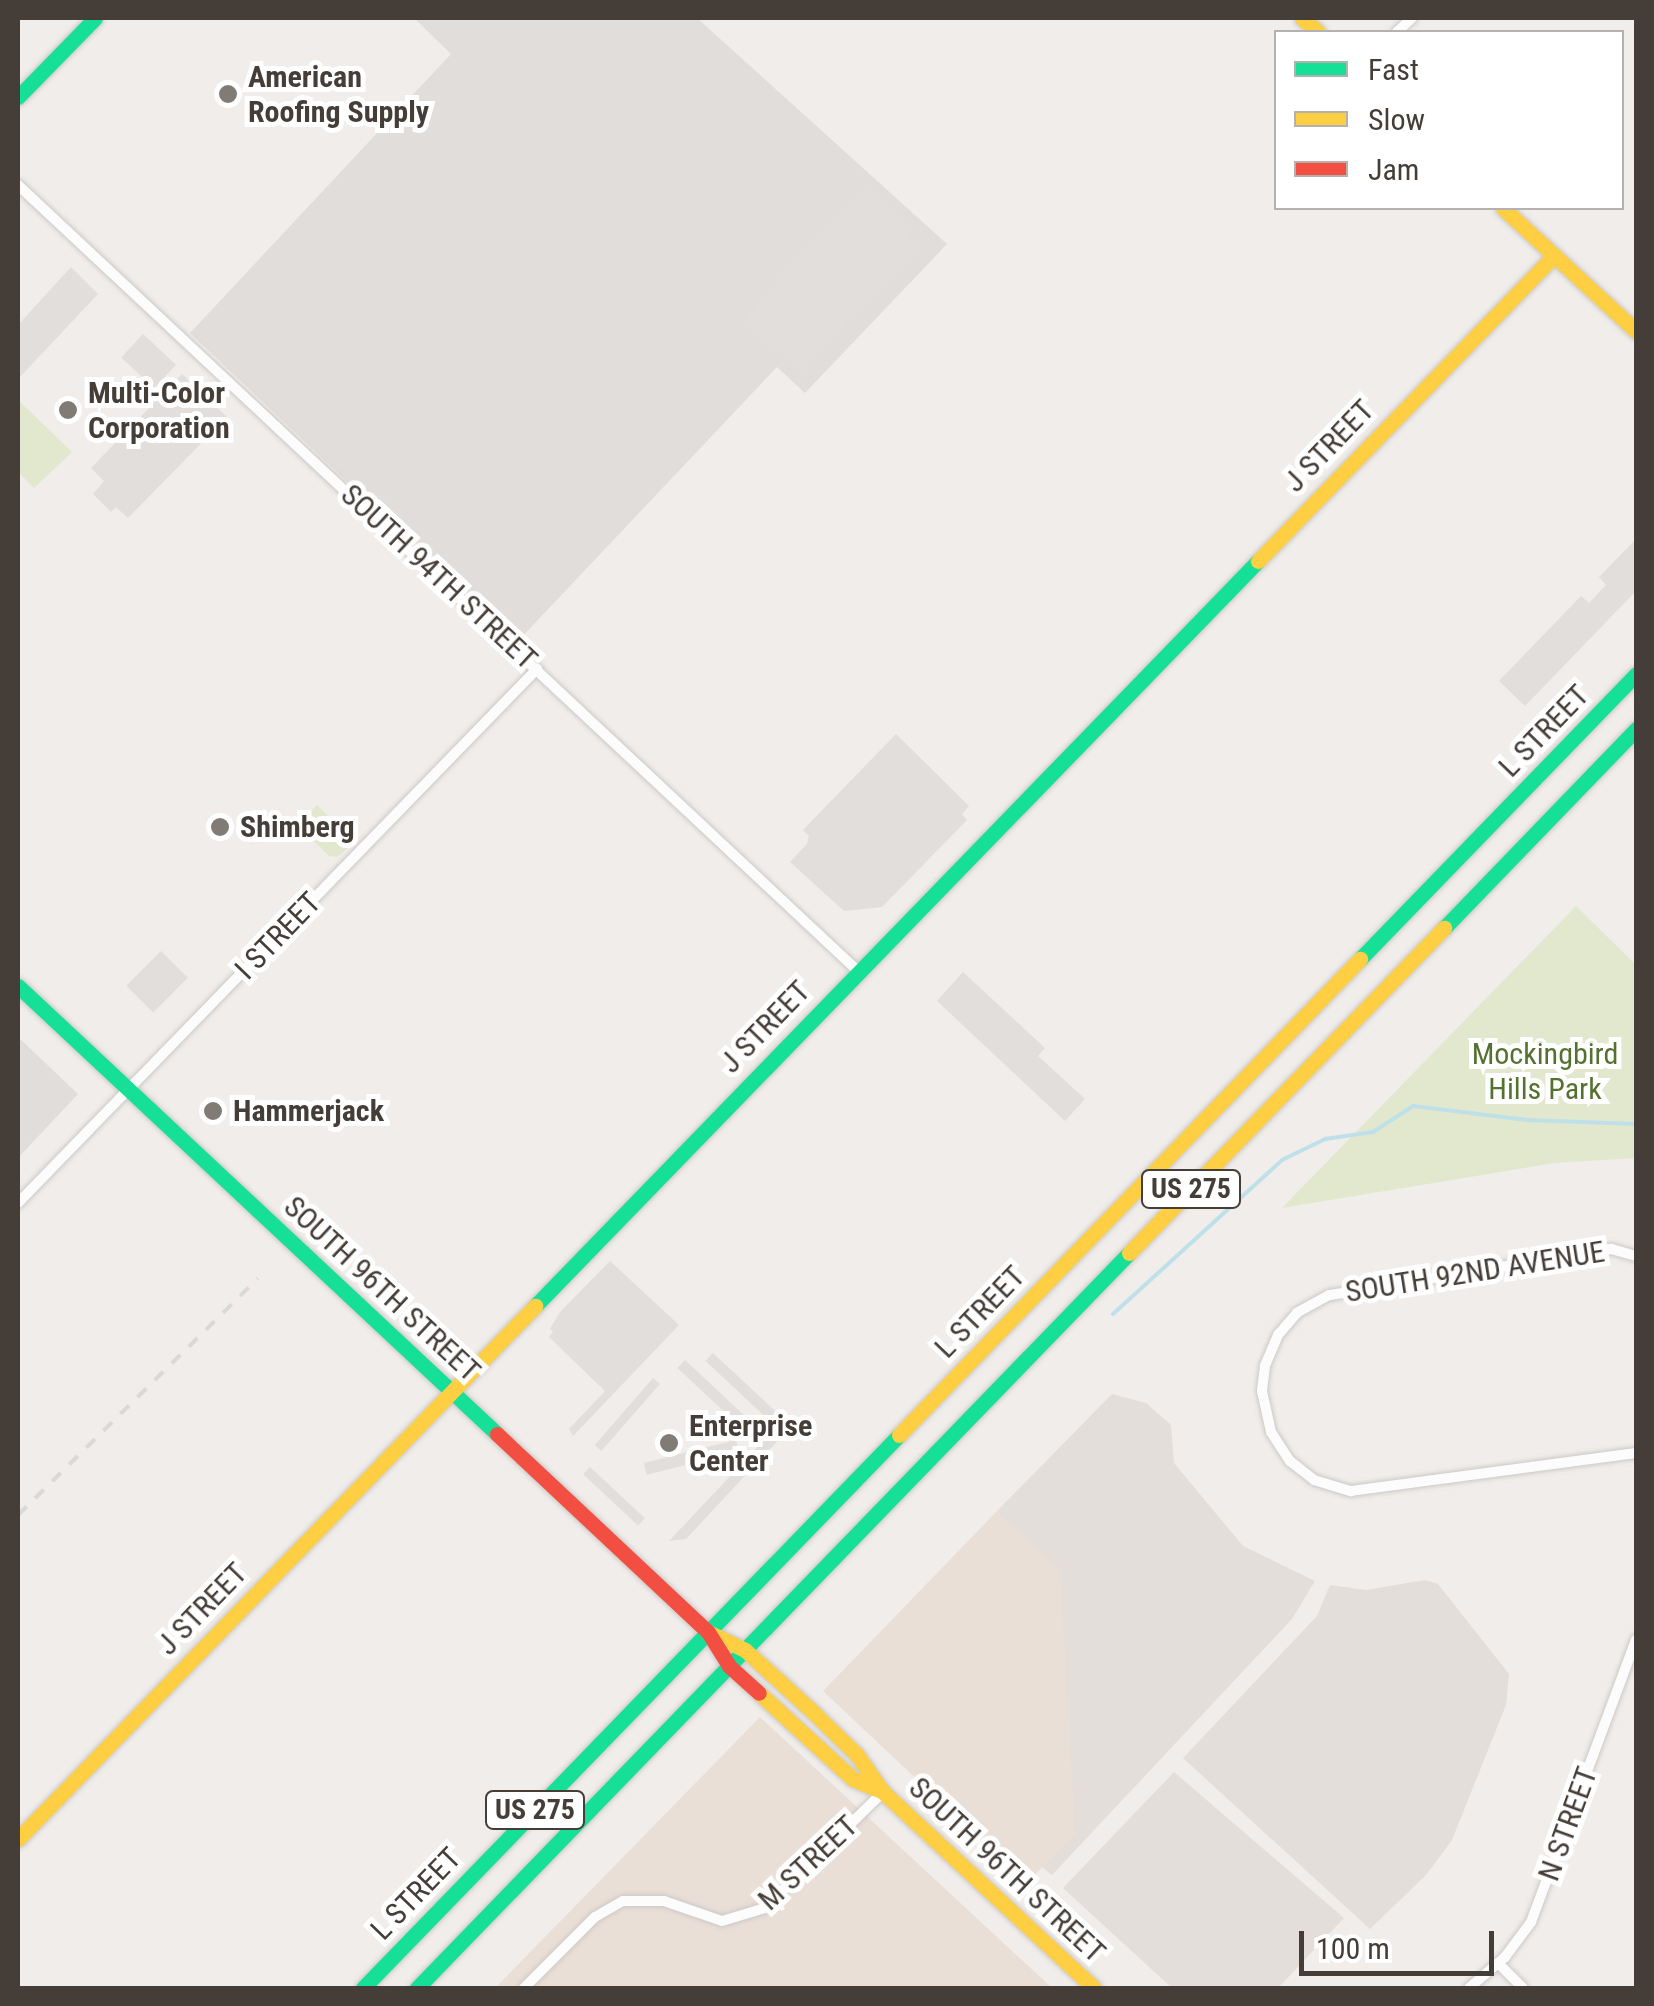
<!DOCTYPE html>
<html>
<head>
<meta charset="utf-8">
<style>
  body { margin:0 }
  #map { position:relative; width:1654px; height:2006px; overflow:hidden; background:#f0edea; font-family:"Roboto Condensed",sans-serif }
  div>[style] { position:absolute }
  .residential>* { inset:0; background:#e3ded9 }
  .commercial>* { inset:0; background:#eadfd7 }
  .industrial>* { inset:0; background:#e1ddda }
  .green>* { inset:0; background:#e2e8cd }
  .parking>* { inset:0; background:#e1dedb; transform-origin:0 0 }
  .stream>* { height:4px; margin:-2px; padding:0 2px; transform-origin:2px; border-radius:2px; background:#bfe0e9 }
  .roads { filter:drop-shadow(0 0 2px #ccc9c6) drop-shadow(0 0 2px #ccc9c6) }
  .street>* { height:10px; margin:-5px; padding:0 5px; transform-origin:5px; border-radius:5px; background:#fdfcfc }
  .fast>* { height:15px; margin:-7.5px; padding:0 7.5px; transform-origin:7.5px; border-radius:7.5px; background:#16e098 }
  .slow>* { height:15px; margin:-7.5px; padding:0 7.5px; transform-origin:7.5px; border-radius:7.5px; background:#ffcf43 }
  .jam>* { height:15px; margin:-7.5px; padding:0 7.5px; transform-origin:7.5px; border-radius:7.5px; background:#f24e42 }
  .rail>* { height:4px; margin-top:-2px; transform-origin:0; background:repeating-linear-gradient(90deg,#d9d9d8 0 12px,transparent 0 24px) }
  .dots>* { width:28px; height:28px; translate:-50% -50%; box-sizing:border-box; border:5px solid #fff; border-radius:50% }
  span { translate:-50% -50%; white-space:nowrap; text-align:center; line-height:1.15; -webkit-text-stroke:10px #fff; paint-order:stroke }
  .shield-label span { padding:2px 8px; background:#fff; border:2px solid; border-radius:8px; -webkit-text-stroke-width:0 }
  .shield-label { font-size:28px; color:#453d37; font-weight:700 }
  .poi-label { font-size:30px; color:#453d37; font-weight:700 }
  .left { translate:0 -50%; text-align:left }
  .street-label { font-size:30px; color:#453d37 }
  .park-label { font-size:30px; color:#557130 }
  .frame { position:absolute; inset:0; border:20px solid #453d37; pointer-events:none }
  .legend { position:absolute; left:1274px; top:30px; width:350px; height:180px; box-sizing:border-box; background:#fff; border:2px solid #b5b1af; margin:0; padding:12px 18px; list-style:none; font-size:30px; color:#453d37 }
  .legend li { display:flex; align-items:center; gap:20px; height:50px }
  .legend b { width:50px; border:2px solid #b5b1af }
  .scale { position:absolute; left:1299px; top:1931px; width:195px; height:45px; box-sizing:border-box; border:5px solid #453d37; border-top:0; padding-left:12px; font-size:30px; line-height:35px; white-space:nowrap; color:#453d37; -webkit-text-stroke:8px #fff; paint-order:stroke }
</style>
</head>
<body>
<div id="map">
  <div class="residential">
    <div style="clip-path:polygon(1112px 1394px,1146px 1403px,1171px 1425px,1174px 1463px,1243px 1546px,1315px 1581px,1292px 1619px,1052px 1875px,1042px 1867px,1075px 1833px,997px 1511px)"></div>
    <div style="clip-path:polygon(1425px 1580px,1438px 1584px,1509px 1674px,1506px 1705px,1452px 1840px,1426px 1875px,1370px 1929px,1183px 1758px,1317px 1616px,1330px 1585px,1366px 1590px)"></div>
    <div style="clip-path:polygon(1174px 1772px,1344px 1918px,1278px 1988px,1172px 1988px,1063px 1888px)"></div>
  </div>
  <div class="commercial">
    <div style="clip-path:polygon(997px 1511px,1060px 1570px,1075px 1834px,1027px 1883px,823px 1691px)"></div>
    <div style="clip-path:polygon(760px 1717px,1052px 1988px,495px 1988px)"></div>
  </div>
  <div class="industrial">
    <div style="clip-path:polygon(414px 18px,697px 18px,947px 244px,805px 393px,777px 367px,517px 642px,190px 333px,451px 54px)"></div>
    <div style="clip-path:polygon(18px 1037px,78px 1094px,18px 1158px)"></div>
  </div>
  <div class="green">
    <div style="clip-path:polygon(18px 400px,72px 452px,34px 488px,18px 472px)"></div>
    <div style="clip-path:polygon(317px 805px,350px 838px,350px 846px,337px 857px,329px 856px,297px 825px)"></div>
    <div style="clip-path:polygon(1576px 906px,1636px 965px,1636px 1158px,1554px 1163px,1282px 1208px)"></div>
  </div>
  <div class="parking">
    <div style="clip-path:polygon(865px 189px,908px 231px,908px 239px,916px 248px,801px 371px,745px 318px)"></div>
    <div style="clip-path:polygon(71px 267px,98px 294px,18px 379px,18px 325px)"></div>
    <div style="left:143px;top:334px;width:45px;height:32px;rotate:43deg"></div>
    <div style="clip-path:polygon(182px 374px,227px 417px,128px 518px,116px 507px,111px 512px,93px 494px,104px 481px,91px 468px)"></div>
    <div style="clip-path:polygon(1636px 539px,1636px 591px,1525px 706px,1499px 681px,1581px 596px,1589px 603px,1606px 585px,1599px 577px)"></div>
    <div style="clip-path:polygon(896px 734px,969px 806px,962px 814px,967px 820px,882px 907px,844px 911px,790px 862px,807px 844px,809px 836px,803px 830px)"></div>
    <div style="left:161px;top:951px;width:38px;height:49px;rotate:45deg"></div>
    <div style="clip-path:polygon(963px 972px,1045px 1048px,1038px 1056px,1085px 1099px,1065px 1121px,937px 1001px)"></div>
    <div style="clip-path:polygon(610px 1261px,679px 1325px,573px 1436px,569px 1429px,605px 1391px,549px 1337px,553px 1332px,550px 1329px,560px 1312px)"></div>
    <div style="left:713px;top:1353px;width:100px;height:11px;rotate:43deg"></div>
    <div style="left:685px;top:1360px;width:90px;height:11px;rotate:43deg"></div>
    <div style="left:653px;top:1378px;width:9px;height:89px;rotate:41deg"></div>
    <div style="clip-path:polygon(770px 1434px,781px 1437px,686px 1539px,669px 1541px)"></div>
    <div style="left:736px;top:1440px;width:12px;height:95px;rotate:76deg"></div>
    <div style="left:590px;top:1467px;width:75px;height:10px;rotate:43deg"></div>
  </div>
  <div class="stream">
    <div style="left:1113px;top:1314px;width:229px;rotate:-42.3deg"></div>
    <div style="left:1282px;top:1160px;width:48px;rotate:-26deg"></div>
    <div style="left:1325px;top:1139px;width:49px;rotate:-8.3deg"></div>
    <div style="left:1373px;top:1132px;width:48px;rotate:-33deg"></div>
    <div style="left:1413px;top:1106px;width:115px;rotate:7deg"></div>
    <div style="left:1527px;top:1120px;width:109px;rotate:2.1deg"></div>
  </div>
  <div class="roads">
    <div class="street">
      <div style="left:1397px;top:32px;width:21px;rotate:-43deg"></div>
      <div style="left:18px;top:185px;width:1150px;rotate:43.1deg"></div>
      <div style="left:18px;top:1203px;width:745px;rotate:-45.82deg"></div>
      <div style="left:1636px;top:1256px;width:26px;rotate:-164deg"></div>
      <div style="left:1611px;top:1249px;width:286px;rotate:170.7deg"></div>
      <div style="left:1329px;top:1295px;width:37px;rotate:151deg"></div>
      <div style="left:1297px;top:1313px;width:29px;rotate:131deg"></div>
      <div style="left:1278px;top:1335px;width:34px;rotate:113deg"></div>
      <div style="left:1265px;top:1366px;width:25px;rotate:97deg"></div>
      <div style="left:1262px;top:1391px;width:42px;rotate:77.6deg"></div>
      <div style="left:1271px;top:1432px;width:35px;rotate:57deg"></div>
      <div style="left:1290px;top:1461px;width:31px;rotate:38deg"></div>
      <div style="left:1314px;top:1480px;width:39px;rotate:17deg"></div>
      <div style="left:1351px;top:1491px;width:288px;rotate:-7.6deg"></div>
      <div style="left:1498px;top:1963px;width:35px;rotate:45deg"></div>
      <div style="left:524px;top:1988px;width:100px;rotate:-45deg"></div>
      <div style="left:595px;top:1917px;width:32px;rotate:-30deg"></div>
      <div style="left:623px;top:1901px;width:41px"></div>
      <div style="left:664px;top:1901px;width:61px;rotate:19deg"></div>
      <div style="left:722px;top:1921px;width:45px;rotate:-16.8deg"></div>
      <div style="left:765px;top:1908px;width:165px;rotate:-44.5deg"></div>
      <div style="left:1469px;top:1988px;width:48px;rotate:-40.7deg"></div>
      <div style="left:1505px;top:1957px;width:44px;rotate:-53.4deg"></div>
      <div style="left:1531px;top:1922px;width:301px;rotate:-69.6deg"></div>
    </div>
    <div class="fast">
      <div style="left:18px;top:97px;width:110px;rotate:-45.7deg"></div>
      <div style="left:1444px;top:928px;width:277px;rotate:-46deg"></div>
      <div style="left:1360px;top:959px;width:397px;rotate:-45.9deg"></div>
      <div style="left:18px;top:986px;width:656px;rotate:43.08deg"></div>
      <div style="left:535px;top:1306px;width:1038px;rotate:-45.86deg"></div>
      <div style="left:363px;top:1988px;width:770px;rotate:-45.89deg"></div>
      <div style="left:417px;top:1988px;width:1023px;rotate:-45.91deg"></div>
    </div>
    <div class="slow">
      <div style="left:1302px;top:18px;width:21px;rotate:41deg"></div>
      <div style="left:1503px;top:208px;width:181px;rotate:42.8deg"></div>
      <div style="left:1258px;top:561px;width:425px;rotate:-45.9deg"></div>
      <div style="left:1129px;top:1253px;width:453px;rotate:-45.9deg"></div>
      <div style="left:899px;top:1435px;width:663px;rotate:-45.92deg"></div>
      <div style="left:710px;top:1633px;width:39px;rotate:26deg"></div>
      <div style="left:745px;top:1650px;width:95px;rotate:42.4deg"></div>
      <div style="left:815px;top:1714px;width:59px;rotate:44.3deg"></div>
      <div style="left:857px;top:1755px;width:45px;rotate:54.9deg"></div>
      <div style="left:883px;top:1792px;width:288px;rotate:42.9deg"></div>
      <div style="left:759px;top:1693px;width:127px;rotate:42.5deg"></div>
      <div style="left:853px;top:1779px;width:33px;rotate:23deg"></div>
      <div style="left:18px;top:1839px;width:743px;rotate:-45.87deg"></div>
    </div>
    <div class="jam">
      <div style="left:497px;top:1434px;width:289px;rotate:43.2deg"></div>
      <div style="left:708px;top:1632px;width:40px;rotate:58deg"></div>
      <div style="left:729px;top:1666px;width:40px;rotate:42deg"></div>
    </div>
  </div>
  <div class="rail">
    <div style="left:18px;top:1515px;width:337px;rotate:-44.6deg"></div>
  </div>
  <div class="dots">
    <div style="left:228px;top:94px;background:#817b76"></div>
    <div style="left:68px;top:410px;background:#817b76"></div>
    <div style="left:220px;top:827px;background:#817b76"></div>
    <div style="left:213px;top:1111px;background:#817b76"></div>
    <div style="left:669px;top:1443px;background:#817b76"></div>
  </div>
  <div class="shield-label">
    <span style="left:1191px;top:1189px">US 275</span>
    <span style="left:535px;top:1810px">US 275</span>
  </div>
  <div class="poi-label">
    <span class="left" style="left:248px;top:94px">American<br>Roofing Supply</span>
    <span class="left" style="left:88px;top:410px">Multi-Color<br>Corporation</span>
    <span class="left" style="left:240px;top:827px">Shimberg</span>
    <span class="left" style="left:233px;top:1111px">Hammerjack</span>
    <span class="left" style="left:689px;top:1443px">Enterprise<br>Center</span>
  </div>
  <div class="street-label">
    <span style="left:1329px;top:446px;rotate:-46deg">J STREET</span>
    <span style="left:439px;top:577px;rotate:43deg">SOUTH 94TH STREET</span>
    <span style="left:1544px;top:731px;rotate:-46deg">L STREET</span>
    <span style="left:278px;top:936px;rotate:-46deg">I STREET</span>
    <span style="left:765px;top:1027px;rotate:-46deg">J STREET</span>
    <span style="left:1475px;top:1272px;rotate:-9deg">SOUTH 92ND AVENUE</span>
    <span style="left:382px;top:1289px;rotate:43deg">SOUTH 96TH STREET</span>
    <span style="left:980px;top:1312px;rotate:-46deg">L STREET</span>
    <span style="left:202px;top:1609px;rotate:-46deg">J STREET</span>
    <span style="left:1568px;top:1824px;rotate:-70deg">N STREET</span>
    <span style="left:808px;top:1863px;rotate:-43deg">M STREET</span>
    <span style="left:1007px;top:1870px;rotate:43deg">SOUTH 96TH STREET</span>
    <span style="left:416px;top:1894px;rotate:-46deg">L STREET</span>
  </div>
  <div class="park-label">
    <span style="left:1545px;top:1071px">Mockingbird<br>Hills Park</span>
  </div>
  <div class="frame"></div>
  <ul class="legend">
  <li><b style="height:12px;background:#16e098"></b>Fast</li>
  <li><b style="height:12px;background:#ffcf43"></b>Slow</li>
  <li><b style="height:12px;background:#f24e42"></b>Jam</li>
  </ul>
  <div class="scale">100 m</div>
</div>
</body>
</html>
